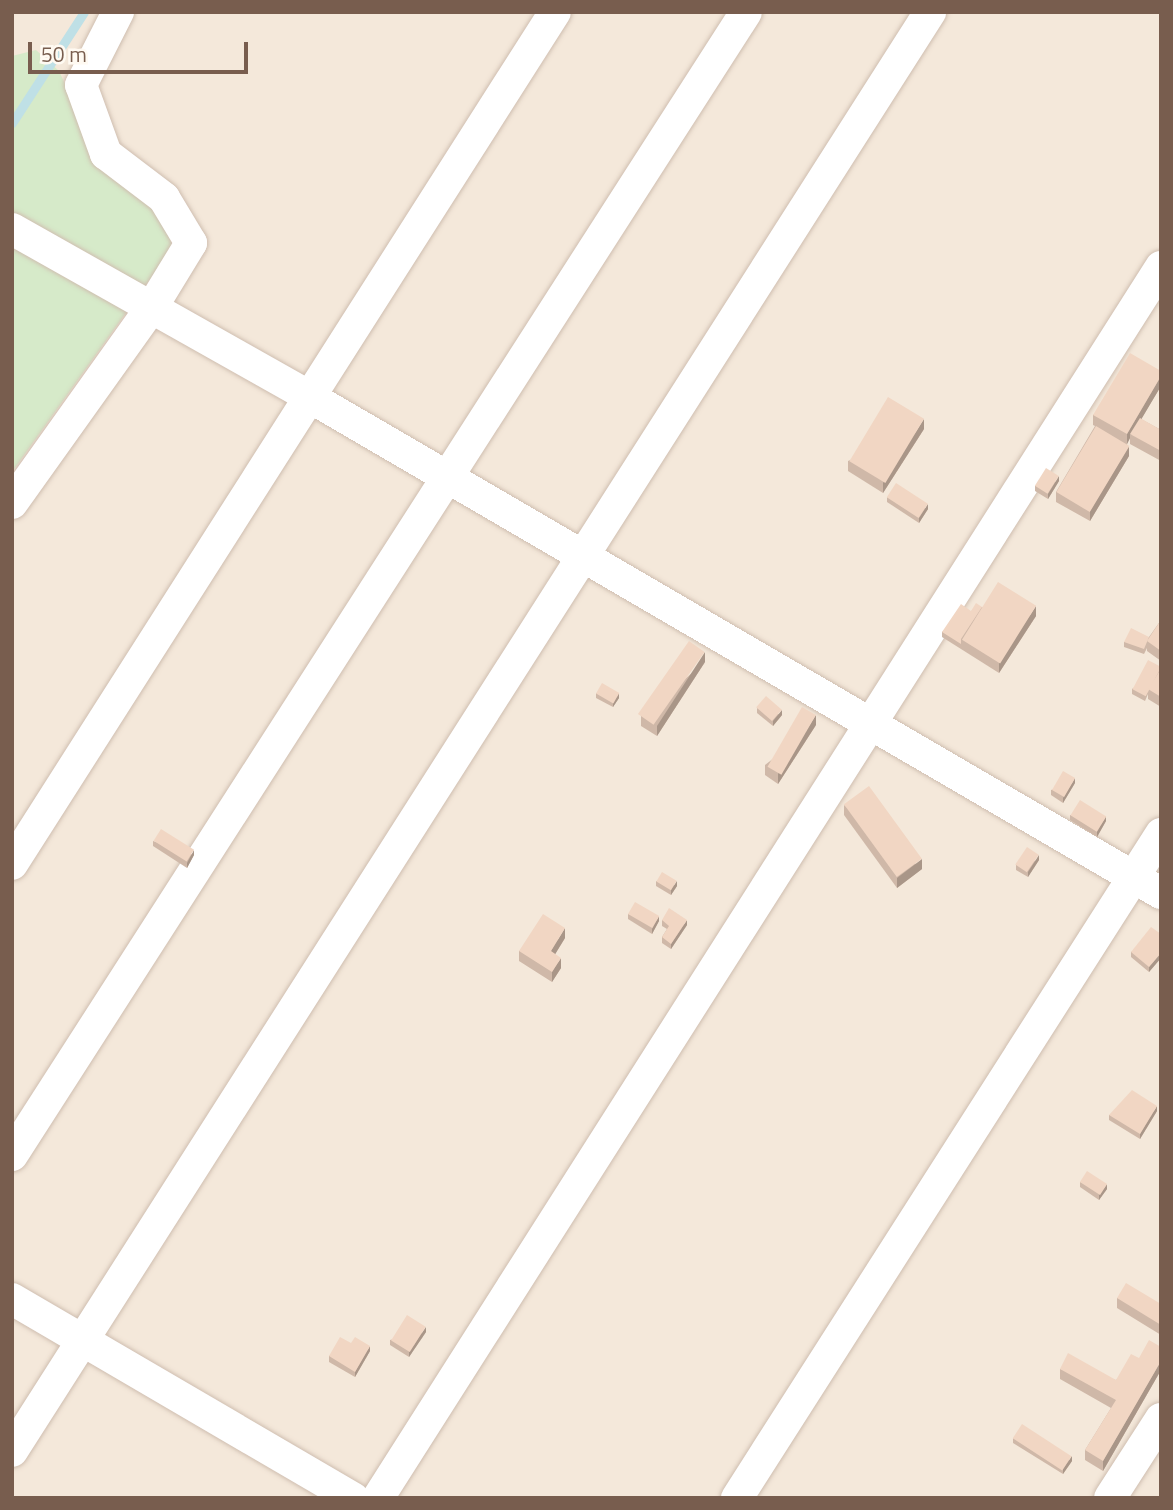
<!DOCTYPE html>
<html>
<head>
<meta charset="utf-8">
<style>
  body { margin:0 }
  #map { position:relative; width:1173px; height:1510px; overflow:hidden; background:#fcf6eb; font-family:"Titillium Web",sans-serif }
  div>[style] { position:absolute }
  .residential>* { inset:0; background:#f4e8da; transform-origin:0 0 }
  .green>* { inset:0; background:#d6eac9 }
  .stream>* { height:9px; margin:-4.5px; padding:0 4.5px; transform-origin:4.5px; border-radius:4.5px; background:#bfe0e6 }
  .roads { filter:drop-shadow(0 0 2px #cfbeb0) drop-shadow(0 0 2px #cfbeb0) }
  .minor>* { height:32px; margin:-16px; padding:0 16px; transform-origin:16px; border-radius:16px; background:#fff }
  .wall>* { inset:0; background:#cfb8a8 }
  .shaded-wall>* { inset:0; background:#a99688 }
  .building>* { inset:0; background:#f1d6c3; transform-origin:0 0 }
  span { translate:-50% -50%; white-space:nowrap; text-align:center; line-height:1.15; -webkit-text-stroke:5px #fffaf2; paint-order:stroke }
  .frame { position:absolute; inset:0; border:14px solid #785d4e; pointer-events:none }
  .scale { position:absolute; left:28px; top:42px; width:220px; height:32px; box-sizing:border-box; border:4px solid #785d4e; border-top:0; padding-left:9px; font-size:21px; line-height:24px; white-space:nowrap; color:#785d4e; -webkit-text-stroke:5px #fffaf2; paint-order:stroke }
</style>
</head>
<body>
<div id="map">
  <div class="residential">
    <div style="left:12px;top:12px;width:1149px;height:1486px"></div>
  </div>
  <div class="green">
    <div style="clip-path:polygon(36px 50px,59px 71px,72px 99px,157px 209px,173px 247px,12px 472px,12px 56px)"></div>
  </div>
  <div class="stream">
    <div style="left:12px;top:123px;width:132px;rotate:-57deg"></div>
  </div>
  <div class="roads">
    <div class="minor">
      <div style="left:12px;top:229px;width:342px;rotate:29.4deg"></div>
      <div style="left:310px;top:397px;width:985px;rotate:30.24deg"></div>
      <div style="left:12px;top:503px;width:241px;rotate:-54.5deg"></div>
      <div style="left:152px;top:307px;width:75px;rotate:-58.6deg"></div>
      <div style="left:191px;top:243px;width:52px;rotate:-121deg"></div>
      <div style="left:164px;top:198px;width:73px;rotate:-142.8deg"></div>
      <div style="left:106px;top:154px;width:73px;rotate:-109.9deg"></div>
      <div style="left:81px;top:85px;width:82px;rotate:-63.1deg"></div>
      <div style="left:12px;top:864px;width:1010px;rotate:-57.49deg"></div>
      <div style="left:12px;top:1155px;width:1358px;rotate:-57.29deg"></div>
      <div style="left:12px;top:1299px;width:395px;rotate:30.3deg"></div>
      <div style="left:12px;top:1451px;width:1707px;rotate:-57.46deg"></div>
      <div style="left:378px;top:1498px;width:1459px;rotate:-57.54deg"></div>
      <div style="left:737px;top:1498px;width:788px;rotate:-57.44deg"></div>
      <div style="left:1110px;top:1498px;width:94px;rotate:-57.2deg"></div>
    </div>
  </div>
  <div class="wall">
    <div style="clip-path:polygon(1161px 371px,1161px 386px,1141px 419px,1161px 430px,1161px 461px,1130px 444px,1130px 438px,1127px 444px,1129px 456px,1090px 521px,1056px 502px,1056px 492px,1095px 426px,1093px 425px,1093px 415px)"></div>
    <div style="clip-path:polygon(924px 429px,883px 493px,848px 471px,848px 461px)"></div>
    <div style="clip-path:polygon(1059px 481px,1048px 499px,1035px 491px,1035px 486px)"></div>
    <div style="clip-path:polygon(887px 497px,928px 509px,919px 523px,887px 502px)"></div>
    <div style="clip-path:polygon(982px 607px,1036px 616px,999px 673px,942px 637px,942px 632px,971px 611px)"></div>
    <div style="clip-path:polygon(1161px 620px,1161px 661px,1147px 651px,1147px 648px,1144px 654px,1124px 647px,1124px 642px,1149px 637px)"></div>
    <div style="clip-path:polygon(705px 662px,657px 736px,641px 726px,641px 716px)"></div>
    <div style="clip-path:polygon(1161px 667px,1161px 707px,1148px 699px,1148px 694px,1145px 701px,1132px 694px,1132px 689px)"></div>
    <div style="clip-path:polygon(596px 693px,619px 698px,613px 707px,596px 698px)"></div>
    <div style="clip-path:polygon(757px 708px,782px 715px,773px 726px,757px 713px)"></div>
    <div style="clip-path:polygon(816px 725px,778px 784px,765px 775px,765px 765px)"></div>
    <div style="clip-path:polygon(1075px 783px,1063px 803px,1051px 795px,1051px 790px)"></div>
    <div style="clip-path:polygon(844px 805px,922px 869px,897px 888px,844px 815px)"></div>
    <div style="clip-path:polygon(1070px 815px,1106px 821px,1097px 837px,1070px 820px)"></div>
    <div style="clip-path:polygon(153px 841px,194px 855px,187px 868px,153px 846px)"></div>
    <div style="clip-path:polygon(1039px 860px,1028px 877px,1016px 870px,1016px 865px)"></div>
    <div style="clip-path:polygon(656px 881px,677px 886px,671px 895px,656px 886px)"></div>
    <div style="clip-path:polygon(628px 914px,659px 921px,652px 934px,628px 919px)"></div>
    <div style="clip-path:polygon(662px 920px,687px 925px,671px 949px,662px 943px,662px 937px,667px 929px,662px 926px)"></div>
    <div style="clip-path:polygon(1161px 934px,1161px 958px,1149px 972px,1131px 957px,1131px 952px)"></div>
    <div style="clip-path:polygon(565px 938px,555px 954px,561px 968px,552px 982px,519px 961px,519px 951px)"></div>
    <div style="clip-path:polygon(1157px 1111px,1140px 1139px,1109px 1120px,1109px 1115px)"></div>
    <div style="clip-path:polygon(1080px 1182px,1107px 1189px,1099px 1200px,1080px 1187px)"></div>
    <div style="clip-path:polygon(1117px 1298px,1161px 1304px,1161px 1335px,1117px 1308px)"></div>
    <div style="clip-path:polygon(426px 1332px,409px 1357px,390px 1345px,390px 1340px)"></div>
    <div style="clip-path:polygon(351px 1343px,370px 1351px,355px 1377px,329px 1362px,329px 1356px)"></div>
    <div style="clip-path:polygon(1161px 1347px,1161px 1370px,1103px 1471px,1085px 1460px,1085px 1450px,1111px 1408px,1060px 1379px,1060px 1369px,1116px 1380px)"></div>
    <div style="clip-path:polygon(1013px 1438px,1072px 1461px,1063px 1474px,1013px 1443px)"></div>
  </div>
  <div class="shaded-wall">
    <div style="clip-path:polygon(1161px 376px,1161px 386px,1132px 435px,1130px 434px,1130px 438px,1127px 444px,1127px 434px)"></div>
    <div style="clip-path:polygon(924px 419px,924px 429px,883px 493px,883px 483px)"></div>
    <div style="clip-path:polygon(1129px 446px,1129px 456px,1090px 521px,1090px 511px)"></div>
    <div style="clip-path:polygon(1059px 476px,1059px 481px,1048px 499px,1048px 494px)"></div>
    <div style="clip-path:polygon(928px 504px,928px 509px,919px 523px,919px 518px)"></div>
    <div style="clip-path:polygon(1036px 606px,1036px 616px,999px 673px,999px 663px)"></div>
    <div style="clip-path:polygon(705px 652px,705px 662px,657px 736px,657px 726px)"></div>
    <div style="clip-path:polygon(619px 693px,619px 698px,613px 707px,613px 702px)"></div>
    <div style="clip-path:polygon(782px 710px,782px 715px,773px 726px,773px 721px)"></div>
    <div style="clip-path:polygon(816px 715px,816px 725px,778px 784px,778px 774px)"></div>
    <div style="clip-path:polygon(1075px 778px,1075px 783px,1063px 803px,1063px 798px)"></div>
    <div style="clip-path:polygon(1106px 816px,1106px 821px,1097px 837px,1097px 832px)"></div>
    <div style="clip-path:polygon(194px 850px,194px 855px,187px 868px,187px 863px)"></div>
    <div style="clip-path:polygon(1039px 855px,1039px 860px,1028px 877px,1028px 872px)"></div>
    <div style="clip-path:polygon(922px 859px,922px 869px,897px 888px,897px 878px)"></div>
    <div style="clip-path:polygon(677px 881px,677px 886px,671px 895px,671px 890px)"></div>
    <div style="clip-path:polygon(659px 916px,659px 921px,652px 934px,652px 929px)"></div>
    <div style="clip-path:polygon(687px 920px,687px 925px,671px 949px,671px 944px)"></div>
    <div style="clip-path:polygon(565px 928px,565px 938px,551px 961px,551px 951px)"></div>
    <div style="clip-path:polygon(1161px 953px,1161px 958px,1149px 972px,1149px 967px)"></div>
    <div style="clip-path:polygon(561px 958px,561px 968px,552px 982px,552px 972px)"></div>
    <div style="clip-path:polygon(1157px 1106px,1157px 1111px,1140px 1139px,1140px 1134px)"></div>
    <div style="clip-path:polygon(1107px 1184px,1107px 1189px,1099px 1200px,1099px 1195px)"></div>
    <div style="clip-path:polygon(426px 1327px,426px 1332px,409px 1357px,409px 1352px)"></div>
    <div style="clip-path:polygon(370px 1346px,370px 1351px,355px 1377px,355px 1372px)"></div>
    <div style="clip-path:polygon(1161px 1361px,1161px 1370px,1103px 1471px,1103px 1461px)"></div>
    <div style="clip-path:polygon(1072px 1456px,1072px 1461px,1063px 1474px,1063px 1469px)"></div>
  </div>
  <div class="building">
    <div style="clip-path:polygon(1130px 353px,1161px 371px,1161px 376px,1127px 434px,1093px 415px)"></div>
    <div style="left:888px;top:397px;width:42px;height:75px;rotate:31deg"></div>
    <div style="clip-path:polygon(1140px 418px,1161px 430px,1161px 451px,1130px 434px)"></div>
    <div style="left:1096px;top:426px;width:39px;height:77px;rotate:31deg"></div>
    <div style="left:1046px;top:468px;width:15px;height:21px;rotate:32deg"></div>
    <div style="left:896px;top:483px;width:38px;height:17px;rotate:33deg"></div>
    <div style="left:998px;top:582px;width:45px;height:68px;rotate:32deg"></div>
    <div style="clip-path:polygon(976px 603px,982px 607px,961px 639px,961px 644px,942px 632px,961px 604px,971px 611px)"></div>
    <div style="clip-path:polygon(1161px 620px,1161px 651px,1147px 641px)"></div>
    <div style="clip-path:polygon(1131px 628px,1149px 637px,1144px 649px,1124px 642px)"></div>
    <div style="left:689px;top:641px;width:19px;height:89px;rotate:35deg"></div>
    <div style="left:1148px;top:660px;width:15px;height:33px;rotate:28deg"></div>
    <div style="clip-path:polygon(1161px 669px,1161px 697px,1148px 689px)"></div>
    <div style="left:602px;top:683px;width:20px;height:12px;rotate:30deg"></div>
    <div style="left:766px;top:696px;width:21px;height:15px;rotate:41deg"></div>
    <div style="left:802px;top:707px;width:16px;height:69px;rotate:30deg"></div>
    <div style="left:1063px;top:771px;width:14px;height:22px;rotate:30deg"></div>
    <div style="left:869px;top:786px;width:90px;height:31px;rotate:54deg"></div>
    <div style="left:1080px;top:800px;width:31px;height:18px;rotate:32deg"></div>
    <div style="left:161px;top:829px;width:39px;height:14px;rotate:32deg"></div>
    <div style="left:1027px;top:847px;width:14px;height:21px;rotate:34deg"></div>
    <div style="left:662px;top:872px;width:17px;height:11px;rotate:31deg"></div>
    <div style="left:635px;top:902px;width:28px;height:14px;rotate:30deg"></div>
    <div style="clip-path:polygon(669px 908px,687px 920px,671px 944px,662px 937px,669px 926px,662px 920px)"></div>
    <div style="clip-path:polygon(543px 914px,565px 928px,551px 951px,561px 958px,552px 972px,519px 951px)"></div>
    <div style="clip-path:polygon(1151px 927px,1161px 934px,1161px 953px,1149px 967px,1131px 952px)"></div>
    <div style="clip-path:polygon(1132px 1090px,1157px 1106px,1140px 1134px,1109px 1115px)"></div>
    <div style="left:1087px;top:1171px;width:24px;height:13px;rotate:33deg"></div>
    <div style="clip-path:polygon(1126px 1283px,1161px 1304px,1161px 1325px,1117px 1298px)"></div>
    <div style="left:407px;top:1315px;width:22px;height:30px;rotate:32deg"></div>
    <div style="clip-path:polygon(340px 1337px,351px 1343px,355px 1337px,370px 1346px,355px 1372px,329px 1356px)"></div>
    <div style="clip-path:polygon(1149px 1340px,1161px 1347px,1161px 1361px,1103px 1461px,1085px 1450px,1116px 1400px,1060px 1369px,1068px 1353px,1116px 1380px,1131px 1354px,1139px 1358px)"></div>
    <div style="left:1022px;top:1424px;width:59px;height:17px;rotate:33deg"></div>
  </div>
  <div class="frame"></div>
  <div class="scale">50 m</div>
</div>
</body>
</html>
